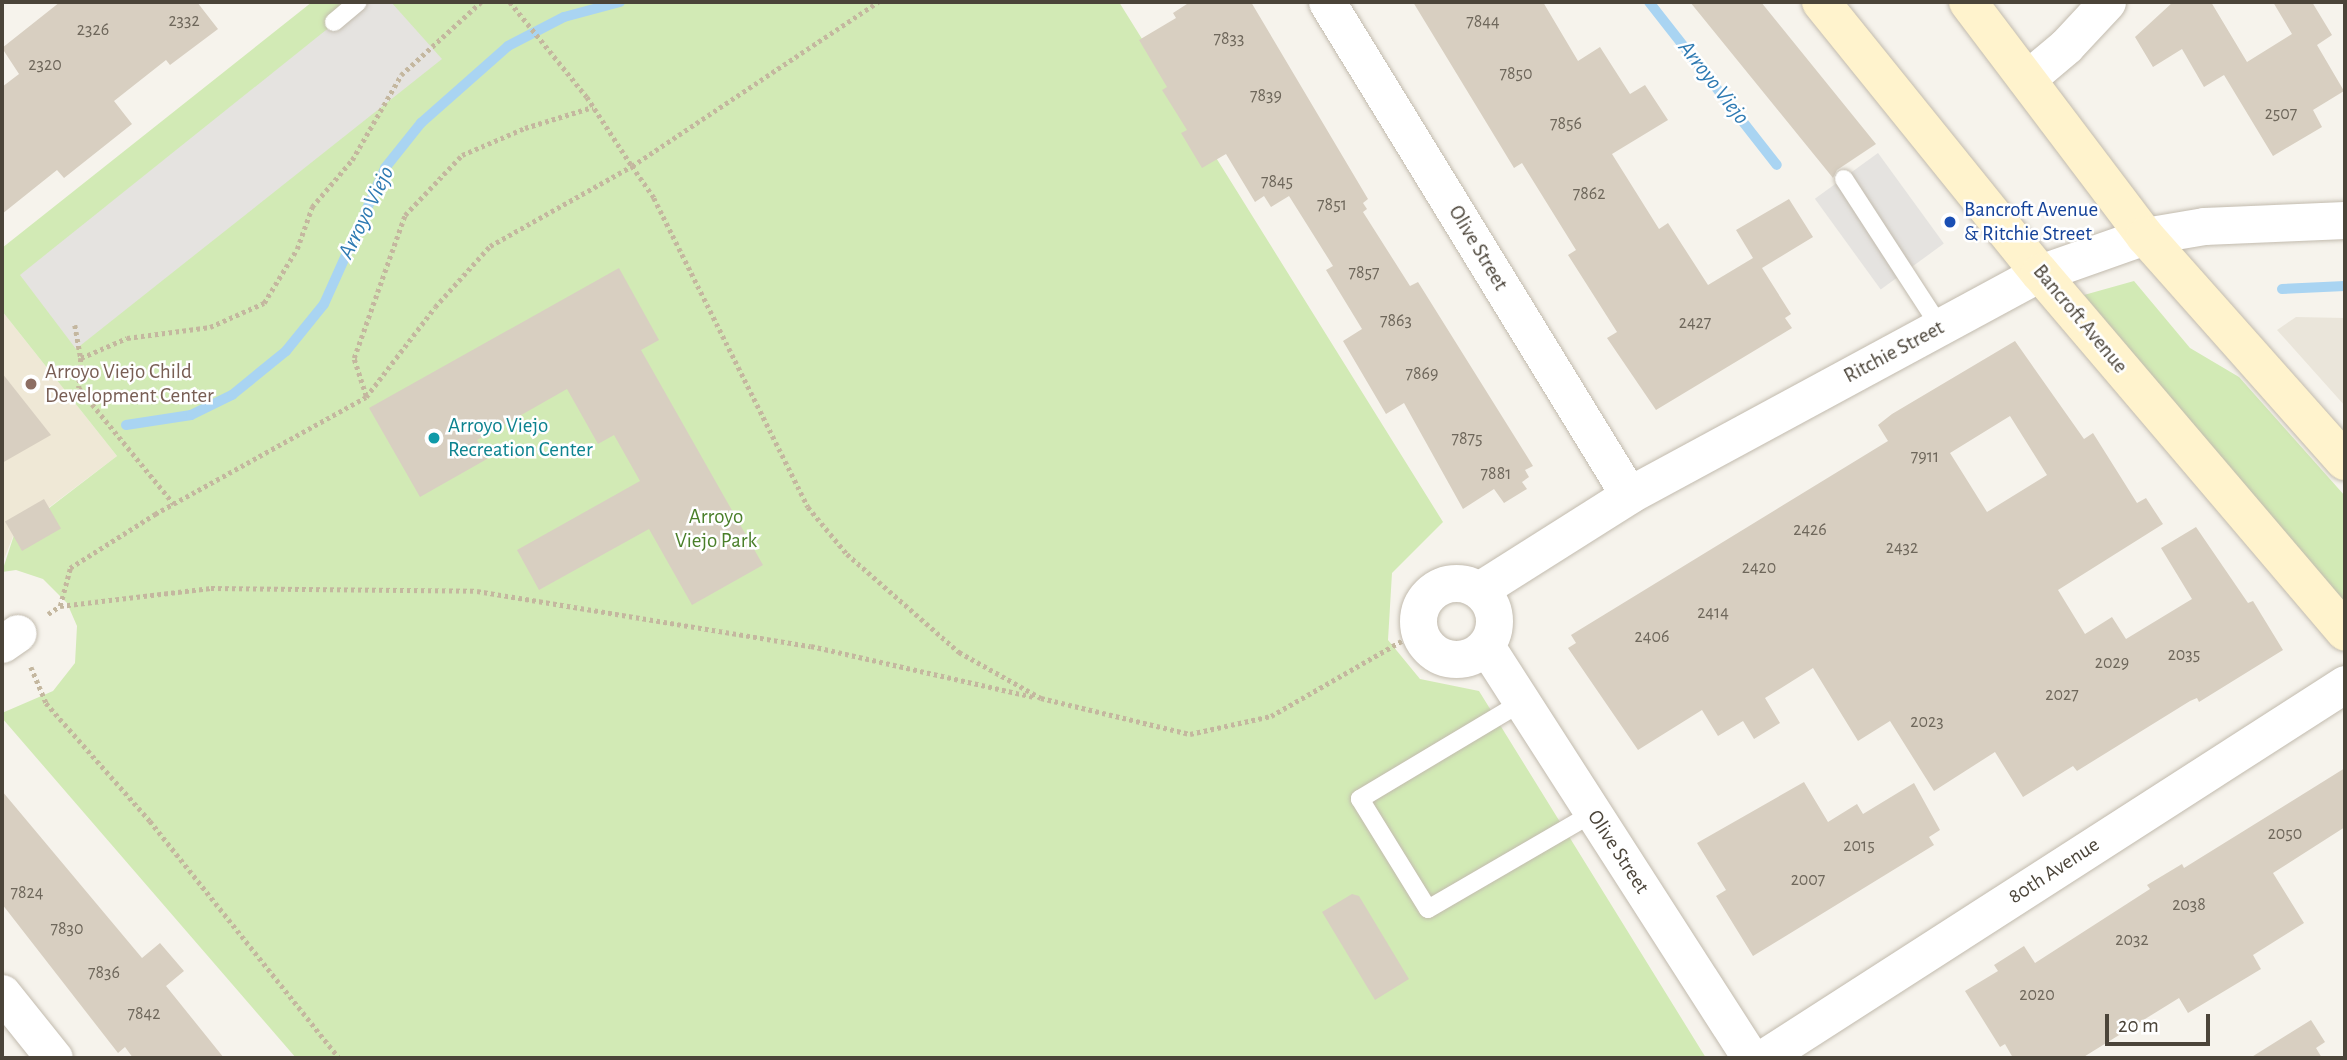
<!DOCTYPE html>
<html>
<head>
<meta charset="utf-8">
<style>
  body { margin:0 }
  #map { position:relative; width:2347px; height:1060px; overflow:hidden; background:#f6f3ec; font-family:"Alegreya Sans",sans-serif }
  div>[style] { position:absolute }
  .residential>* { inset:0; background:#eae5da }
  .education>* { inset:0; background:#efe8d6 }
  .green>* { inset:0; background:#d2eab5 }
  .parking>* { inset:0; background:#e5e3e0; transform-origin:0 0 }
  .stream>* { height:10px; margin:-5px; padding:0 5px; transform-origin:5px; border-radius:5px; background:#a9d4f2 }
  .building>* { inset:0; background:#d8cfc1; transform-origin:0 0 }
  .path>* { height:4.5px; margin-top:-2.25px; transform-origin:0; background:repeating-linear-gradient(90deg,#c4b79f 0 3.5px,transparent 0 7px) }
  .roads { filter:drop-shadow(0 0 2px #c2bbae) drop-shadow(0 0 2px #c2bbae) }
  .service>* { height:18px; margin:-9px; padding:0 9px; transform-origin:9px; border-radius:9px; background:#fff }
  .minor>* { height:37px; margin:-18.5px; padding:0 18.5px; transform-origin:18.5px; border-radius:18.5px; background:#fff }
  .minor>.ring { margin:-18.5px; padding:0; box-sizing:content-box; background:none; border:37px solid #fff; border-radius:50% }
  .secondary>* { height:38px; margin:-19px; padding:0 19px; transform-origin:19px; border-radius:19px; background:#fff3cd }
  .dots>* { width:19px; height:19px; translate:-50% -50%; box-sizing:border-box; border:4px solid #fff; border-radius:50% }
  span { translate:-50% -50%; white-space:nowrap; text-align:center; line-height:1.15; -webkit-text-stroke:5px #fff; paint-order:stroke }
  .number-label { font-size:18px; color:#6e675b }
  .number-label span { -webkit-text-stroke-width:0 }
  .transit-label { font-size:21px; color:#164399 }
  .left { translate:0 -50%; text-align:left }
  .street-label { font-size:21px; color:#4b4439 }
  .education-label { font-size:21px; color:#785e54 }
  .culture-label { font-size:21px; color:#0d838f }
  .park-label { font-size:21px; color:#4a7f2a }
  .water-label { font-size:23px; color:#2e7ab2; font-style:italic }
  .frame { position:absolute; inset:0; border:4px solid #4b4439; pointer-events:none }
  .scale { position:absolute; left:2105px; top:1014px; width:105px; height:32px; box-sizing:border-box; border:4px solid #4b4439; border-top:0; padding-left:9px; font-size:21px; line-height:24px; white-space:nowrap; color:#4b4439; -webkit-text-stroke:5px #fff; paint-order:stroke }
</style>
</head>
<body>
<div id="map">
  <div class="residential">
    <div style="clip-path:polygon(2296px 317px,2345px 318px,2345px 406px,2277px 330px)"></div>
  </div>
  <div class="education">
    <div style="clip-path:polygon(2px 311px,117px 456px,14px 534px,2px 564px)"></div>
  </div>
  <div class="green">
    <div style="clip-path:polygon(312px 2px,1119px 2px,1443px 522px,1392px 573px,1388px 640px,1420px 679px,1479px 691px,1706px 1058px,296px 1058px,2px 718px,2px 713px,53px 691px,75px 663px,77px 626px,67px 603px,43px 579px,16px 570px,2px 572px,14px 535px,117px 456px,2px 311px,2px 248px)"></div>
    <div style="clip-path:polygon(2134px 281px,2190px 348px,2239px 377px,2345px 496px,2345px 605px,2084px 295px)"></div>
  </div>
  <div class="parking">
    <div style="clip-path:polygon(361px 2px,391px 2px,442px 59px,76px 349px,20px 275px)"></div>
    <div style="left:1878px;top:153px;width:112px;height:78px;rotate:54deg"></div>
  </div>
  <div class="stream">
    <div style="left:1649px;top:2px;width:207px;rotate:51.9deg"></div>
    <div style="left:2282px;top:289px;width:63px;rotate:-2.7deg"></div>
    <div style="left:126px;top:425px;width:66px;rotate:-8.7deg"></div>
    <div style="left:191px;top:415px;width:46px;rotate:-26deg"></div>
    <div style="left:232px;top:395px;width:70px;rotate:-39.2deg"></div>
    <div style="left:286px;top:351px;width:60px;rotate:-51deg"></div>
    <div style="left:324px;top:304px;width:149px;rotate:-65.8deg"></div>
    <div style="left:385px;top:168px;width:58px;rotate:-51.3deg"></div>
    <div style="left:421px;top:123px;width:116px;rotate:-41.5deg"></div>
    <div style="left:508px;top:46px;width:63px;rotate:-27.4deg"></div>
    <div style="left:564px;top:17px;width:58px;rotate:-15deg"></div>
  </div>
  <div class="building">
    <div style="clip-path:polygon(60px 2px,197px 2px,218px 29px,170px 65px,166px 60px,114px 101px,132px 124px,64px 178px,57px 170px,2px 214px,2px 87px,19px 74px,2px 48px)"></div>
    <div style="clip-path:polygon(1190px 2px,1251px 2px,1368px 199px,1363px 203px,1367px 209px,1363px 212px,1410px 286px,1418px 282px,1533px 466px,1525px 470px,1529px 477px,1522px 482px,1527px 489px,1504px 503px,1494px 489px,1463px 509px,1404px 403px,1386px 414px,1343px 341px,1362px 329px,1326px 270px,1333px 266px,1289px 196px,1271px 207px,1264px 196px,1255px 202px,1226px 154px,1202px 168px,1181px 133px,1187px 130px,1162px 90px,1167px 87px,1139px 40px,1176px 18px,1173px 13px)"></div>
    <div style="clip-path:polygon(1413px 2px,1543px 2px,1578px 61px,1600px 47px,1630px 94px,1645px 85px,1668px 120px,1612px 154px,1659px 229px,1668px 223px,1708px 285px,1753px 258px,1736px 230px,1789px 199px,1813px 237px,1762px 268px,1791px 314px,1785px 318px,1792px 328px,1656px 410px,1607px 338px,1617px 332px,1568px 255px,1576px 250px,1522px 163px,1514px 168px)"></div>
    <div style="clip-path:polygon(1690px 2px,1761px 2px,1876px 144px,1837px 170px,1833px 178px)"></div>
    <div style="clip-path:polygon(2173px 2px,2211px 2px,2247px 62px,2292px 34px,2273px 2px,2312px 2px,2332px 35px,2317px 45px,2344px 91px,2313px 110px,2322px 127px,2273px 156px,2224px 75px,2204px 87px,2182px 49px,2153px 67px,2135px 37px)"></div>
    <div style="clip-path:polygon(619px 268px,659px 340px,641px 350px,763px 565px,692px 605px,649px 529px,539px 590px,517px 550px,640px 481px,614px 435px,598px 444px,567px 389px,477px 440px,487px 459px,420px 497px,369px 408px)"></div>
    <div style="clip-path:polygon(evenodd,2015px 341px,2084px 439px,2093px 433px,2137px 503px,2146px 498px,2163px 524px,2058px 590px,2085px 634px,2112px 617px,2126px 639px,2192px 599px,2161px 548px,2196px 527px,2248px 603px,2253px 601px,2283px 650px,2199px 702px,2197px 698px,2190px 701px,2077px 771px,2073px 766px,2023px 797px,1995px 752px,1934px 791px,1890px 721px,1858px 741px,1813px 668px,1765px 698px,1780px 723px,1754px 739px,1743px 721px,1718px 736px,1702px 710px,1638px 750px,1568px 648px,1576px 643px,1571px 635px,1888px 441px,1878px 425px,1892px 414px,2015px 341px,2010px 416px,2047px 475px,1987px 512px,1950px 453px,2010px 416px)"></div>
    <div style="clip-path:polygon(2px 373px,51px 435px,2px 463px)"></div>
    <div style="left:44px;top:499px;width:34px;height:45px;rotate:60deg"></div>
    <div style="clip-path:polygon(2345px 768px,2345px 827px,2273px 873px,2304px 923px,2253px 955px,2261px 969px,2188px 1013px,2179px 998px,2082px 1058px,2013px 1058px,2005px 1044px,2000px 1047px,1965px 991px,1998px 971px,1994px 965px,2024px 946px,2035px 963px,2150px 889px,2147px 885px,2182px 864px,2184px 868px)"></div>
    <div style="clip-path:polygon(1804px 782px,1828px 822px,1857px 804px,1863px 814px,1914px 783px,1940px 830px,1929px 837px,1934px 845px,1753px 956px,1716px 896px,1726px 890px,1697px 843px)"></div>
    <div style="clip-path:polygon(2px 791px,142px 958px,160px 943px,184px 971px,166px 986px,224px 1058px,133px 1058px,125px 1047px,118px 1053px,2px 904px)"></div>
    <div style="clip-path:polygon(1352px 894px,1359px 896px,1409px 979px,1375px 1000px,1322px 912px)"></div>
    <div style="clip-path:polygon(2311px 1020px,2325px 1042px,2316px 1048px,2322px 1058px,2250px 1058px)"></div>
  </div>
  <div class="path">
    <div style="left:510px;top:2px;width:122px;rotate:51deg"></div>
    <div style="left:587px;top:97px;width:82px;rotate:56.9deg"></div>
    <div style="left:632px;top:166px;width:296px;rotate:-33.7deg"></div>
    <div style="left:75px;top:325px;width:34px;rotate:80deg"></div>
    <div style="left:81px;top:358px;width:30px;rotate:94deg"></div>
    <div style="left:79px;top:388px;width:150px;rotate:50.7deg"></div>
    <div style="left:81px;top:358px;width:50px;rotate:-23.5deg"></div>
    <div style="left:127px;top:338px;width:84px;rotate:-7.5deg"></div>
    <div style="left:210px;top:327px;width:59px;rotate:-24deg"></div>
    <div style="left:264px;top:303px;width:63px;rotate:-58.6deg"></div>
    <div style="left:297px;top:249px;width:45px;rotate:-70.3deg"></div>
    <div style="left:312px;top:207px;width:62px;rotate:-49.6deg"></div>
    <div style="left:352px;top:160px;width:98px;rotate:-60deg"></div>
    <div style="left:401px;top:75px;width:108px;rotate:-42.4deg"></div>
    <div style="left:366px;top:396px;width:40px;rotate:-108deg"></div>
    <div style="left:354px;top:358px;width:152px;rotate:-70.4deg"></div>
    <div style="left:405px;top:215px;width:83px;rotate:-46.5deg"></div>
    <div style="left:462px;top:155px;width:69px;rotate:-23.2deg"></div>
    <div style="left:525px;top:128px;width:71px;rotate:-17.2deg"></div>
    <div style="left:60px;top:606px;width:39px;rotate:-75deg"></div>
    <div style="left:70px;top:568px;width:101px;rotate:-32.4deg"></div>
    <div style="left:155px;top:514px;width:241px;rotate:-29deg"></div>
    <div style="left:366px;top:397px;width:113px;rotate:-52.5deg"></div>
    <div style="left:435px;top:307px;width:82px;rotate:-48deg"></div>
    <div style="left:490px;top:246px;width:163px;rotate:-29.4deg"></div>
    <div style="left:632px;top:166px;width:39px;rotate:55deg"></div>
    <div style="left:654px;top:198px;width:345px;rotate:63.5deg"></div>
    <div style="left:808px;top:507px;width:61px;rotate:50.3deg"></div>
    <div style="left:847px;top:554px;width:149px;rotate:41.2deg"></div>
    <div style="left:959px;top:652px;width:94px;rotate:29.3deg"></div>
    <div style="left:1041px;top:698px;width:153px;rotate:13.6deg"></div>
    <div style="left:1190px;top:734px;width:83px;rotate:-12.5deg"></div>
    <div style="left:1271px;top:716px;width:171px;rotate:-29.9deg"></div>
    <div style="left:48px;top:614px;width:14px;rotate:-34deg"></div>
    <div style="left:60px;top:606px;width:152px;rotate:-6.8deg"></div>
    <div style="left:211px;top:588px;width:266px;rotate:0.6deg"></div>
    <div style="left:477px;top:591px;width:338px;rotate:9.4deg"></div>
    <div style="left:811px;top:646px;width:228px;rotate:12.9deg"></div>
    <div style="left:31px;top:667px;width:39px;rotate:67deg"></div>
    <div style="left:46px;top:703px;width:157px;rotate:48.6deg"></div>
    <div style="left:150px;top:821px;width:303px;rotate:51.4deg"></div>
  </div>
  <div class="roads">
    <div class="service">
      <div style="left:334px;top:22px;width:31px;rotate:-40deg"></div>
      <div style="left:1844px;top:179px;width:176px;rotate:57deg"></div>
      <div style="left:1522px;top:702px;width:189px;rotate:149.1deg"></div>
      <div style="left:1360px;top:799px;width:129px;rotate:58.3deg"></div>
      <div style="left:1428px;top:909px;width:191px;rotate:-30.2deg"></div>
    </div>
    <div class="minor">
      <div style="left:1327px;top:2px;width:578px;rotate:58.51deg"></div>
      <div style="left:2028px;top:78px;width:50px;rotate:-40.1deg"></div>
      <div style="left:2066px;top:46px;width:60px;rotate:-47deg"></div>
      <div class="ring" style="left:1418px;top:583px;width:39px;height:39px"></div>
      <div style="left:1479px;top:590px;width:178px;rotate:-32.3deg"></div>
      <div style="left:1629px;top:495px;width:467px;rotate:-28.4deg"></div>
      <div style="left:2040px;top:273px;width:111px;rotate:-19.4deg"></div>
      <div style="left:2145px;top:236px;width:60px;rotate:-9.6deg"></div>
      <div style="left:2204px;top:226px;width:141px;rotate:-2.4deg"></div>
      <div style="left:2px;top:644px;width:19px;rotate:-35deg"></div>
      <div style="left:1486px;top:646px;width:490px;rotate:57.3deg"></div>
      <div style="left:2px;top:993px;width:83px;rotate:51.3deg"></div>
      <div style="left:1763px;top:1058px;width:692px;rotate:-32.73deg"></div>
    </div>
    <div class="secondary">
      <div style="left:1821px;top:2px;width:348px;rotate:51.1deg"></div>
      <div style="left:2040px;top:273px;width:471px;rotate:49.6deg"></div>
      <div style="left:1968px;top:2px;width:293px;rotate:52.9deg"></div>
      <div style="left:2145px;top:236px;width:301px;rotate:48.4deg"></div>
    </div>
  </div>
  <div class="dots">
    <div style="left:1950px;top:222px;background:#1a4fb4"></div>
    <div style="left:31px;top:384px;background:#8d6e63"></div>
    <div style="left:434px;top:438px;background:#0f9aa8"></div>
  </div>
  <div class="number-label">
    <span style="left:184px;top:21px">2332</span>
    <span style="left:1483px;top:22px">7844</span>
    <span style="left:93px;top:30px">2326</span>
    <span style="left:1229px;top:39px">7833</span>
    <span style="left:45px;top:65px">2320</span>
    <span style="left:1516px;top:74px">7850</span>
    <span style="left:1266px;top:96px">7839</span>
    <span style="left:2281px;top:114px">2507</span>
    <span style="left:1566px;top:124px">7856</span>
    <span style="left:1277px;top:182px">7845</span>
    <span style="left:1589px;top:194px">7862</span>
    <span style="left:1332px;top:205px">7851</span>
    <span style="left:1364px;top:273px">7857</span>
    <span style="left:1396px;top:321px">7863</span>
    <span style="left:1695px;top:323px">2427</span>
    <span style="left:1422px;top:374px">7869</span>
    <span style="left:1467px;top:439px">7875</span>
    <span style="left:1925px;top:457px">7911</span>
    <span style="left:1496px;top:474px">7881</span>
    <span style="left:1810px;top:530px">2426</span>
    <span style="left:1902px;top:548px">2432</span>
    <span style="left:1759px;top:568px">2420</span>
    <span style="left:1713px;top:613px">2414</span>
    <span style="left:1652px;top:637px">2406</span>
    <span style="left:2184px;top:655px">2035</span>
    <span style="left:2112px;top:663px">2029</span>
    <span style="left:2062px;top:695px">2027</span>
    <span style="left:1927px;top:722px">2023</span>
    <span style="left:2285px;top:834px">2050</span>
    <span style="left:1859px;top:846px">2015</span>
    <span style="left:1808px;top:880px">2007</span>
    <span style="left:27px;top:893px">7824</span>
    <span style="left:2189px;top:905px">2038</span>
    <span style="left:67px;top:929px">7830</span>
    <span style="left:2132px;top:940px">2032</span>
    <span style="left:104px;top:973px">7836</span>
    <span style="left:2037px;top:995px">2020</span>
    <span style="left:144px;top:1014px">7842</span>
  </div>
  <div class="transit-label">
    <span class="left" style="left:1964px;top:222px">Bancroft Avenue<br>&amp; Ritchie Street</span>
  </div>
  <div class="street-label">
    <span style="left:1478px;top:248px;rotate:59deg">Olive Street</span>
    <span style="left:2080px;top:319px;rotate:50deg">Bancroft Avenue</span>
    <span style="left:1894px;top:352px;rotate:-28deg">Ritchie Street</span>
    <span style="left:1618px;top:852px;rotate:57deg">Olive Street</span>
    <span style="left:2054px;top:871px;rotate:-33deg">80th Avenue</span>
  </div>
  <div class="education-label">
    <span class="left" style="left:45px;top:384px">Arroyo Viejo Child<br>Development Center</span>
  </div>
  <div class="culture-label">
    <span class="left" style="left:448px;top:438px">Arroyo Viejo<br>Recreation Center</span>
  </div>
  <div class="park-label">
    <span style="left:716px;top:529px">Arroyo<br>Viejo Park</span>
  </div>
  <div class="water-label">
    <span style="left:1713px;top:83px;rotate:52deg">Arroyo Viejo</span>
    <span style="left:367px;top:213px;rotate:-64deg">Arroyo Viejo</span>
  </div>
  <div class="frame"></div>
  <div class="scale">20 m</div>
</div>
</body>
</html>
